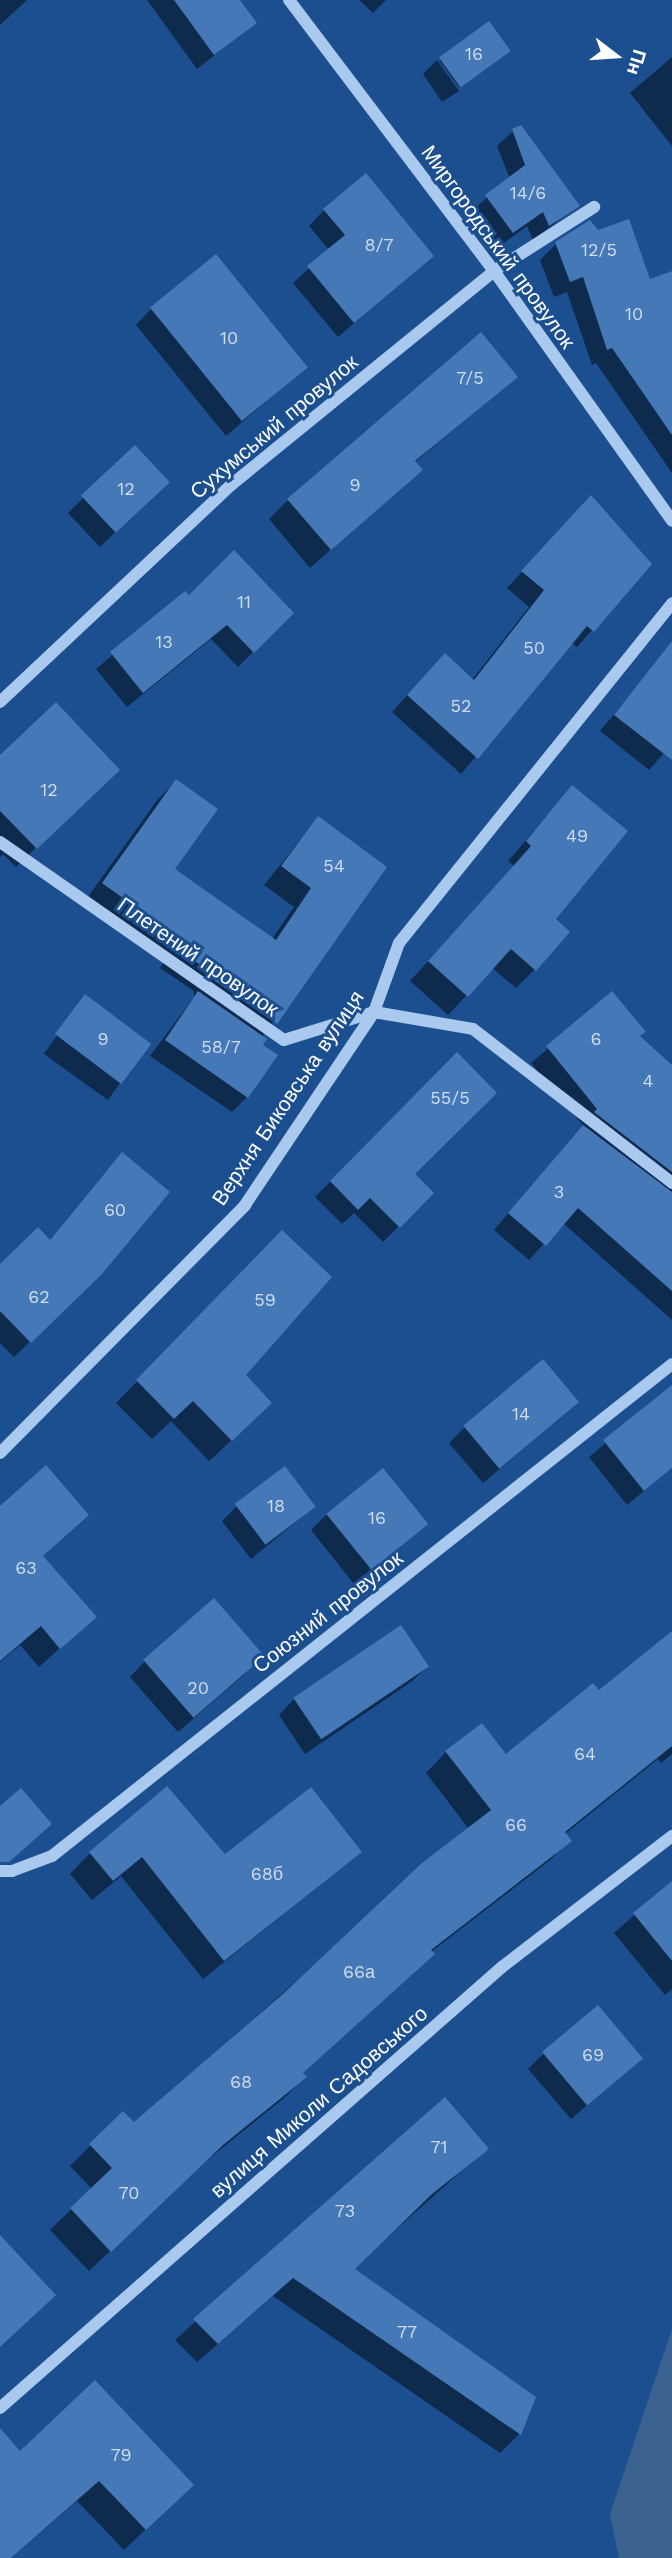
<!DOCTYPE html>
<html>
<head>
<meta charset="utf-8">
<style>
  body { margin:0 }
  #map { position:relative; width:672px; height:2558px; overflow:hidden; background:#1b4f8f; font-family:"Work Sans",sans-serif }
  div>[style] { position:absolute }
  .water>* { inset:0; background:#3c6290 }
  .shadow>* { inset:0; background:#0007; transform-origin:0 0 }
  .building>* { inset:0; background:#4478b7; transform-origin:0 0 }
  .minor>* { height:12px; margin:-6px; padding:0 6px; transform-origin:6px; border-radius:6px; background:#a9c9ee }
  span { translate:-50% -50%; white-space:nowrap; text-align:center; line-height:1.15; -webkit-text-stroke:6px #1b4f8f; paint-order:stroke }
  .number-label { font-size:18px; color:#d0dded }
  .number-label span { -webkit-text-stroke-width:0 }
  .street-label { font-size:21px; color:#fff }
  .north { position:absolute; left:581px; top:21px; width:70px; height:70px; -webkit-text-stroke:5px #1b4f8f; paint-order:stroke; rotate:107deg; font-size:19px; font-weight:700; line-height:28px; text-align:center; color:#fff }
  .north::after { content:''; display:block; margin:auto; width:24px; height:32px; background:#fff; clip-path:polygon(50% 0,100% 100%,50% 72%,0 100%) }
</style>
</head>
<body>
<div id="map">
  <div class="water">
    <div style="clip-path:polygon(672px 2329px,672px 2558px,619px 2558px,610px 2514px)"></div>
  </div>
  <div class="shadow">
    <div style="clip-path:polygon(0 0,27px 0,0 25px)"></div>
    <div style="clip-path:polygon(147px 0,238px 0,255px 23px,197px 69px)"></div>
    <div style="clip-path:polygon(359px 0,386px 0,373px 13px)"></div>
    <div style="left:489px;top:23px;width:34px;height:62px;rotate:54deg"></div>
    <div style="clip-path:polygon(672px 57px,672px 146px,630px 93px)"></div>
    <div style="clip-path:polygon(437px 60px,459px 91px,442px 102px,423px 74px)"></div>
    <div style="clip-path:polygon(513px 131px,578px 205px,533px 240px,527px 226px,497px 248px,471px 211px,510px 179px,497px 146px)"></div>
    <div style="clip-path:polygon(324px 210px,432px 256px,338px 337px,293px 283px,329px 250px,309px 226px)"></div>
    <div style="clip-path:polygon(597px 232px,649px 281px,672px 273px,672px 473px,596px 363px,592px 365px,567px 292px,554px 297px,540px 260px,556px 244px)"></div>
    <div style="clip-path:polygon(151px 309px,306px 367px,226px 436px,136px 325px)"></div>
    <div style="clip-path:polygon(516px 377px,414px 463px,420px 470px,310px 568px,269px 519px,288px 500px)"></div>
    <div style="clip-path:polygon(167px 482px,100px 547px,68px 513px,83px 498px)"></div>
    <div style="clip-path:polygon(576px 513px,650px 564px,577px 647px,571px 642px,461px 774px,392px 712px,429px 671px,472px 680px,529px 607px,507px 588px)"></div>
    <div style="clip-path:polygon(185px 594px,292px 613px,238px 667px,211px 639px,127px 707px,96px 669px)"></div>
    <div style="clip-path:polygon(655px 666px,672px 679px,672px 744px,649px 770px,600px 731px)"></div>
    <div style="clip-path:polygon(0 758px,98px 789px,16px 867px,3px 854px,0 857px)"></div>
    <div style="clip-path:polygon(176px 781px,172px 870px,272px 939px,294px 907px,264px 885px,318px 818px,385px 867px,262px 1037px,247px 1097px,232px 1112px,150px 1056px,194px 997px,194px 991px,160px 968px,166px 959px,85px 901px,158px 799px)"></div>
    <div style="clip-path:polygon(572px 787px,553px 919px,535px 969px,516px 988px,492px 968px,448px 1015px,410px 981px,514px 866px,508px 861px)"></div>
    <div style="clip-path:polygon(612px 994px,638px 1037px,672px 1067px,672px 1320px,563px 1223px,529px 1260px,494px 1230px,583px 1125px,531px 1063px)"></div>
    <div style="left:85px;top:997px;width:79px;height:70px;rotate:36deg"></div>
    <div style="clip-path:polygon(457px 1054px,413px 1174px,432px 1193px,383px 1242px,354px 1213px,342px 1224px,315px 1197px)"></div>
    <div style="clip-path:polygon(107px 1170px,101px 1273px,14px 1357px,0 1343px,0 1266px,49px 1241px)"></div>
    <div style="clip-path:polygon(261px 1254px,243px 1375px,249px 1424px,209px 1461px,171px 1421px,152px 1439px,116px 1403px)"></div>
    <div style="clip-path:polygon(672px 1388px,672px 1468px,627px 1505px,589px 1457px)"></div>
    <div style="clip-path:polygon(561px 1417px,483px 1483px,449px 1443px,465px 1427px)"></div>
    <div style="clip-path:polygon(237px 1506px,314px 1507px,251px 1559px,222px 1521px)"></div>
    <div style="clip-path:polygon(0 1508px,87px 1515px,42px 1557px,94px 1617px,39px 1667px,20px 1645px,0 1662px)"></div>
    <div style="clip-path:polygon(327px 1514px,425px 1524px,354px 1584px,311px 1530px)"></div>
    <div style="clip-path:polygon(672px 1633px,672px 1754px,661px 1763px,658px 1759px,565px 1834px,570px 1840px,549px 1861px,431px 1952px,302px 2074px,305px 2077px,284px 2098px,200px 2166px,89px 2271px,50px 2230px,92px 2189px,70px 2166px,123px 2113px,134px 2124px,469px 1829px,426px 1773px,446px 1752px,506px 1757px,599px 1693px)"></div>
    <div style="clip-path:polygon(145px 1661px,247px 1672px,178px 1732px,130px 1677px)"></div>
    <div style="clip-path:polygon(427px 1667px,411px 1682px,305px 1754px,279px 1715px,294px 1699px)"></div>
    <div style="clip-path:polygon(360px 1852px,203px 1979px,121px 1876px,92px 1900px,70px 1874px,90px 1853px,225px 1857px)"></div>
    <div style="clip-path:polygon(672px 1882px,672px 1989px,665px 1995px,614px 1933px)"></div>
    <div style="clip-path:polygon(544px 2053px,641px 2058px,571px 2119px,528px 2069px)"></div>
    <div style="clip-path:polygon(444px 2099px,486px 2149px,352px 2269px,534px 2398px,519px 2434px,500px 2453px,273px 2296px,197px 2362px,175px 2340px)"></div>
    <div style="clip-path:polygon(94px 2383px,170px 2506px,124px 2550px,77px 2501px,11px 2558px,0 2558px,0 2456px,20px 2454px)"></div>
  </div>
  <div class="building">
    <div style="clip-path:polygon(174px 0,240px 0,257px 23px,214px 55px)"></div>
    <div style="left:489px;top:21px;width:37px;height:62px;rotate:54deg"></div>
    <div style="clip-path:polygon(521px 125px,580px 206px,549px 226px,543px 212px,513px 233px,485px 195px,525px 165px,512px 129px)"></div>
    <div style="clip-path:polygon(366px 173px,434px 256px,354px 323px,307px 266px,345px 235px,323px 209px)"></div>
    <div style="clip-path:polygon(629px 219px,650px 279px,672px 271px,672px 435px,612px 348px,607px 350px,583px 277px,570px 282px,555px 242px,590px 220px,598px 230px)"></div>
    <div style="left:216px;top:254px;width:146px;height:85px;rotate:51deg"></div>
    <div style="clip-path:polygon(481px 332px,518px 377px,415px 461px,423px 470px,331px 550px,287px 499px)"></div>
    <div style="left:135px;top:445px;width:51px;height:74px;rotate:47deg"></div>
    <div style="clip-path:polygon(591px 495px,652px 564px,594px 632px,587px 626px,478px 759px,407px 695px,445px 653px,474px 680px,544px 590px,521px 571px)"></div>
    <div style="clip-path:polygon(234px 550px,294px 613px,254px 653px,227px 625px,143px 693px,110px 652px,185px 591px,189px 595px)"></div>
    <div style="clip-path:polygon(672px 641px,672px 760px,614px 715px)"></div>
    <div style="clip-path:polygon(56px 702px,120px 770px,37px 849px,0 811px,0 755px)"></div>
    <div style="clip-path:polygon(176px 779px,218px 809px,175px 869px,276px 940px,311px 888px,281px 866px,318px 816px,387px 867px,277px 1024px,208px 976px,211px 972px,177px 949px,183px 941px,102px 883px)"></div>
    <div style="clip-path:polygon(572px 785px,628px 831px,556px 919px,570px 932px,536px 971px,511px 949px,468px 997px,428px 961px,531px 846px,526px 841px)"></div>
    <div style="clip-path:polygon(198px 991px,267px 1039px,263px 1045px,278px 1055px,248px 1098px,165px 1040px)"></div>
    <div style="clip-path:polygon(612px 991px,646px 1032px,640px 1036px,672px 1065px,672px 1172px,594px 1112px,597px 1109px,546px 1046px)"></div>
    <div style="left:85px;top:994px;width:83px;height:50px;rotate:37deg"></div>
    <div style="clip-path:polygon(457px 1052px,497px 1093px,415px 1174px,434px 1193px,400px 1228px,370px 1198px,358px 1210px,330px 1181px)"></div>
    <div style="clip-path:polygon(583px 1125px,672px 1192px,672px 1291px,578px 1208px,546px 1246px,508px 1213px)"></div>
    <div style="clip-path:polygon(122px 1152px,170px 1192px,102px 1274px,31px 1343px,0 1311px,0 1264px,38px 1227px,50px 1240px)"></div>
    <div style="clip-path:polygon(282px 1230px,332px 1277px,246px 1375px,272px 1403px,232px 1441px,193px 1401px,174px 1419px,136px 1380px)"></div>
    <div style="left:543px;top:1359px;width:56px;height:104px;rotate:50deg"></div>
    <div style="clip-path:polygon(672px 1385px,672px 1468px,644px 1491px,603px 1440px)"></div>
    <div style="clip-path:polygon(46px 1465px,89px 1515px,43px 1556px,97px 1617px,60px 1649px,41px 1626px,0 1661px,0 1506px)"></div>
    <div style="left:285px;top:1466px;width:51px;height:63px;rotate:53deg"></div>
    <div style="left:383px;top:1468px;width:72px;height:73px;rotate:51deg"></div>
    <div style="left:214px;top:1598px;width:77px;height:94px;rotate:49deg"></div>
    <div style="left:401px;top:1625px;width:50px;height:130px;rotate:56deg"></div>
    <div style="clip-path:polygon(672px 1631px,672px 1746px,565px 1832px,572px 1841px,431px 1950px,435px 1954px,303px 2073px,307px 2077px,223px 2145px,111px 2252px,70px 2208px,112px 2168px,89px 2144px,123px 2111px,134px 2122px,285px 1992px,422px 1863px,491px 1810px,445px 1751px,482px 1723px,506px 1754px,593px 1683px,599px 1690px)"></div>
    <div style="clip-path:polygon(167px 1786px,225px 1854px,311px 1787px,362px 1852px,224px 1961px,142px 1857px,113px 1881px,89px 1852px)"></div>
    <div style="clip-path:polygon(21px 1788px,52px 1824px,9px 1862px,0 1862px,0 1806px)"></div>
    <div style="clip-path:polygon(672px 1881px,672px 1961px,633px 1913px)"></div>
    <div style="left:598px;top:2005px;width:70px;height:73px;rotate:50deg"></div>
    <div style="clip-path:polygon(445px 2097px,489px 2149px,432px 2194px,355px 2269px,536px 2397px,521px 2435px,293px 2278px,218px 2344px,193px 2319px)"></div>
    <div style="clip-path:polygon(0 2235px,56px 2295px,0 2347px)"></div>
    <div style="clip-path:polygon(95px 2380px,194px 2485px,146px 2530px,99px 2481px,11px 2558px,0 2558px,0 2428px,20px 2451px)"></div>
  </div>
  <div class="minor">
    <div style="left:289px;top:0;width:340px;rotate:52.9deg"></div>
    <div style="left:494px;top:271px;width:307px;rotate:54.5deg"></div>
    <div style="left:0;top:702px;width:317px;rotate:-43.2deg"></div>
    <div style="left:231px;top:485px;width:339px;rotate:-39.1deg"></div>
    <div style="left:494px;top:271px;width:119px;rotate:-32.6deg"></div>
    <div style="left:0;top:842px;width:346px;rotate:34.9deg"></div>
    <div style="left:284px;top:1040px;width:94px;rotate:-17.3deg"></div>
    <div style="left:374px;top:1012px;width:100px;rotate:9.7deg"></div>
    <div style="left:473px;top:1029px;width:252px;rotate:37.7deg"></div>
    <div style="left:0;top:1453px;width:349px;rotate:-45.3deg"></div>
    <div style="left:245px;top:1205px;width:232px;rotate:-56.2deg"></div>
    <div style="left:374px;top:1012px;width:73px;rotate:-70.1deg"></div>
    <div style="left:399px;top:943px;width:436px;rotate:-51.2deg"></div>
    <div style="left:0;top:1871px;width:12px"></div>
    <div style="left:12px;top:1871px;width:43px;rotate:-20.6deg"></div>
    <div style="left:52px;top:1856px;width:791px;rotate:-38.43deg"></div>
    <div style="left:0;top:2408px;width:668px;rotate:-41.3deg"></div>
    <div style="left:502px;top:1967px;width:215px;rotate:-37.6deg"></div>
  </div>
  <div class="number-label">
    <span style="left:474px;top:54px">16</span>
    <span style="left:528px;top:193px">14/6</span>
    <span style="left:379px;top:245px">8/7</span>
    <span style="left:599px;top:250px">12/5</span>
    <span style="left:634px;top:314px">10</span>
    <span style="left:229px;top:338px">10</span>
    <span style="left:470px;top:378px">7/5</span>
    <span style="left:355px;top:485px">9</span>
    <span style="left:126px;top:489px">12</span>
    <span style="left:244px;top:602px">11</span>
    <span style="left:164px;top:642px">13</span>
    <span style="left:534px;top:648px">50</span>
    <span style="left:461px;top:706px">52</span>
    <span style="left:49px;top:790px">12</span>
    <span style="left:577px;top:836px">49</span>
    <span style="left:334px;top:866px">54</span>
    <span style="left:103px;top:1039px">9</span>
    <span style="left:596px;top:1039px">6</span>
    <span style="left:221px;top:1047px">58/7</span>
    <span style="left:648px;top:1081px">4</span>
    <span style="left:450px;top:1098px">55/5</span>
    <span style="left:559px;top:1192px">3</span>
    <span style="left:115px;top:1210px">60</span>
    <span style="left:39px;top:1297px">62</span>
    <span style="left:265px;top:1300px">59</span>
    <span style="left:521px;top:1414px">14</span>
    <span style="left:276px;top:1506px">18</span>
    <span style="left:377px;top:1518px">16</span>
    <span style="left:26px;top:1568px">63</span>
    <span style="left:198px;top:1688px">20</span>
    <span style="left:585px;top:1754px">64</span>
    <span style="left:516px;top:1825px">66</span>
    <span style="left:267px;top:1874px">68б</span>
    <span style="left:359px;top:1972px">66а</span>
    <span style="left:593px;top:2055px">69</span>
    <span style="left:241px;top:2082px">68</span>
    <span style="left:439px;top:2147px">71</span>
    <span style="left:129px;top:2193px">70</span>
    <span style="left:345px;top:2211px">73</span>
    <span style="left:407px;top:2332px">77</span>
    <span style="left:121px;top:2455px">79</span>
  </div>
  <div class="street-label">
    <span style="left:498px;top:247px;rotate:54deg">Миргородський провулок</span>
    <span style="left:274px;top:427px;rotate:-40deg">Сухумський провулок</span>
    <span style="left:198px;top:957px;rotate:35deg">Плетений провулок</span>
    <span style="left:288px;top:1098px;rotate:-56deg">Верхня Биковська вулиця</span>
    <span style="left:328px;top:1612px;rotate:-38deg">Союзний провулок</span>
    <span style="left:319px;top:2102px;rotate:-41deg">вулиця Миколи Садовського</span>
  </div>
  <div class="north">Пн</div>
</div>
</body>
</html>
